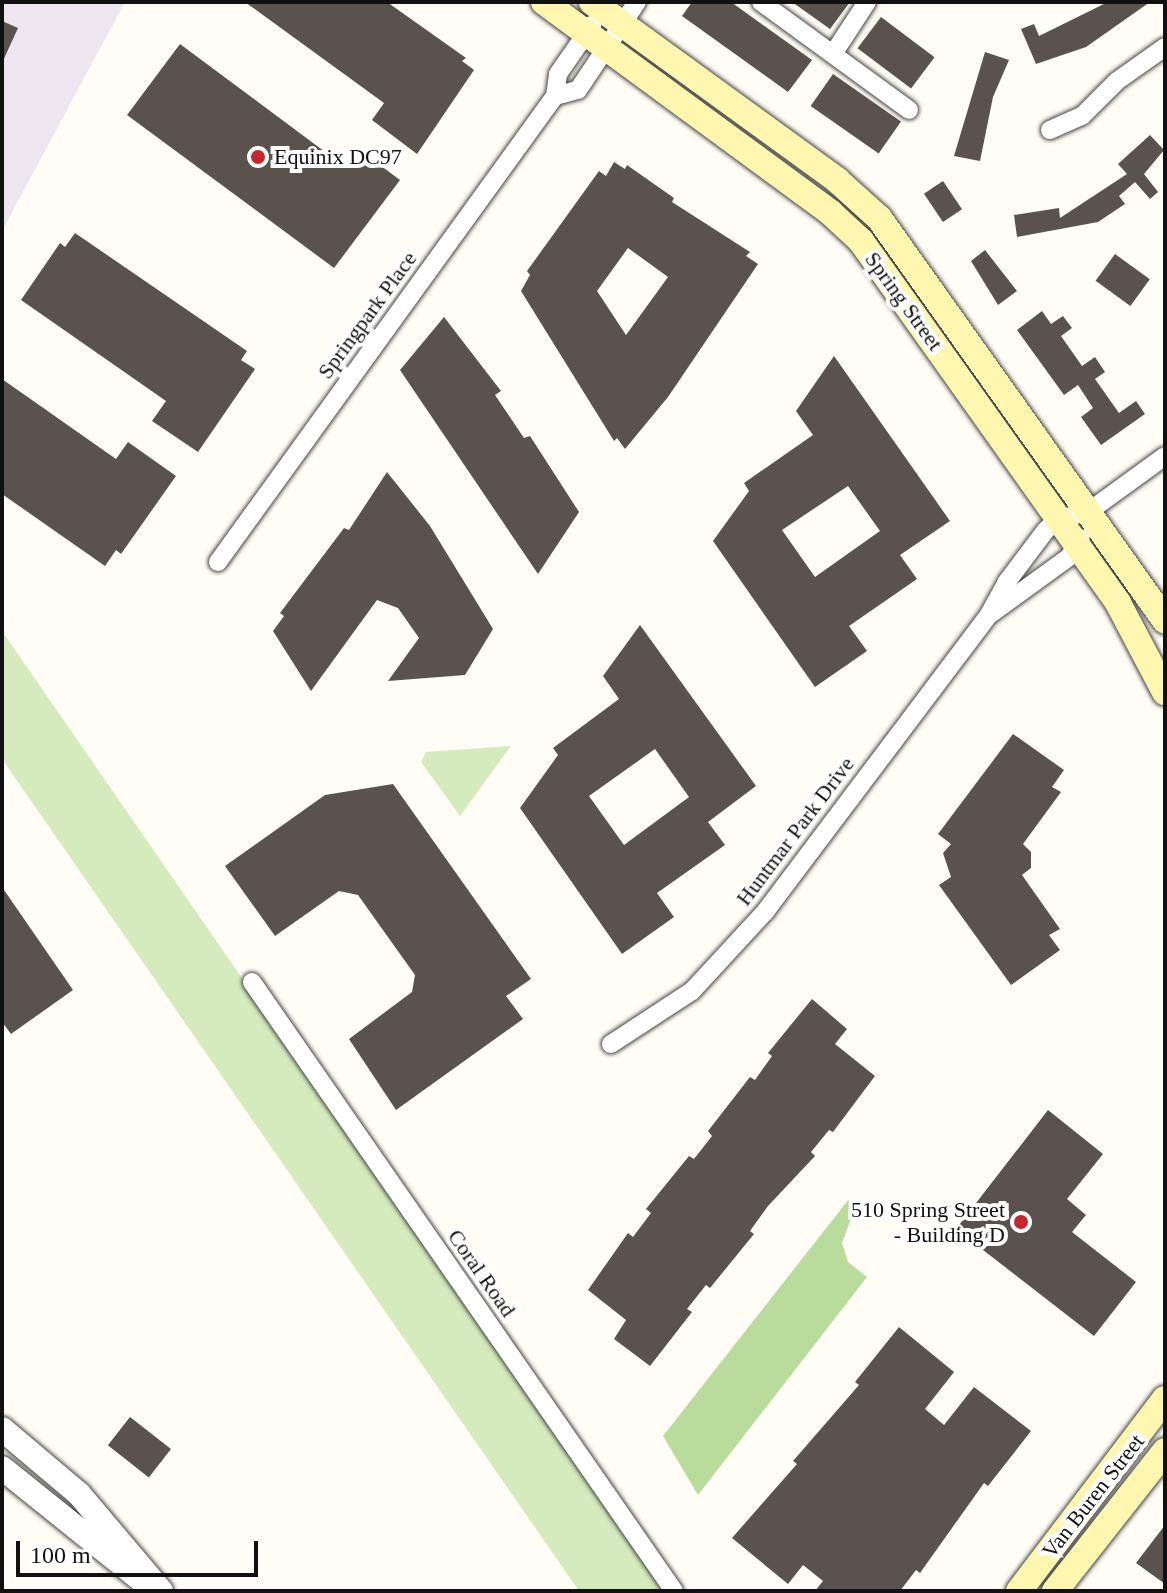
<!DOCTYPE html>
<html>
<head>
<meta charset="utf-8">
<style>
  body { margin:0 }
  #map { position:relative; width:1167px; height:1593px; overflow:hidden; background:#fffdf5; font-family:"Times New Roman",serif }
  div>[style] { position:absolute }
  .industrial>* { inset:0; background:#eee6ef }
  .green>* { inset:0; background:#d5ebbd }
  .forest>* { inset:0; background:#b9dc9c }
  .building>* { inset:0; background:#5a524d; transform-origin:0 0 }
  .roads { filter:drop-shadow(0 0 2px #444) drop-shadow(0 0 2px #444) }
  .minor>* { height:18px; margin:-9px; padding:0 9px; transform-origin:9px; border-radius:9px; background:#fff }
  .tertiary>* { height:24px; margin:-12px; padding:0 12px; transform-origin:12px; border-radius:12px; background:#fff }
  .secondary>* { height:26px; margin:-13px; padding:0 13px; transform-origin:13px; border-radius:13px; background:#fff6b0 }
  .dots>* { width:22px; height:22px; translate:-50% -50%; box-sizing:border-box; border:4px solid #fff; border-radius:50% }
  span { translate:-50% -50%; white-space:nowrap; text-align:center; line-height:1.15; -webkit-text-stroke:8px #fff; paint-order:stroke }
  .poi-label { font-size:22px; color:#111 }
  .left { translate:0 -50%; text-align:left }
  .right { translate:-100% -50%; text-align:right }
  .street-label { font-size:22px; color:#111 }
  .frame { position:absolute; inset:0; border:4px solid #111; pointer-events:none }
  .scale { position:absolute; left:16px; top:1541px; width:242px; height:36px; box-sizing:border-box; border:4px solid #111; border-top:0; padding-left:10px; font-size:24px; line-height:28px; white-space:nowrap; color:#111; -webkit-text-stroke:6px #fff; paint-order:stroke }
</style>
</head>
<body>
<div id="map">
  <div class="industrial">
    <div style="clip-path:polygon(2px 2px,125px 2px,2px 231px)"></div>
  </div>
  <div class="green">
    <div style="clip-path:polygon(2px 631px,666px 1591px,579px 1591px,2px 759px)"></div>
    <div style="clip-path:polygon(511px 746px,460px 816px,421px 762px,426px 752px)"></div>
  </div>
  <div class="forest">
    <div style="clip-path:polygon(849px 1199px,855px 1208px,842px 1243px,848px 1262px,867px 1277px,698px 1495px,663px 1436px)"></div>
  </div>
  <div class="building">
    <div style="clip-path:polygon(245px 2px,387px 2px,466px 58px,462px 61px,474px 70px,417px 154px,372px 120px,384px 103px)"></div>
    <div style="clip-path:polygon(692px 2px,731px 2px,812px 60px,788px 92px,682px 16px)"></div>
    <div style="clip-path:polygon(792px 2px,850px 2px,830px 29px)"></div>
    <div style="clip-path:polygon(1108px 2px,1150px 2px,1086px 47px,1036px 64px,1021px 29px,1034px 24px,1039px 36px)"></div>
    <div style="left:881px;top:17px;width:67px;height:39px;rotate:37deg"></div>
    <div style="clip-path:polygon(2px 21px,18px 28px,2px 63px)"></div>
    <div style="clip-path:polygon(180px 44px,344px 166px,357px 148px,400px 180px,334px 268px,127px 115px)"></div>
    <div style="clip-path:polygon(985px 52px,1009px 60px,993px 97px,980px 161px,954px 156px)"></div>
    <div style="left:833px;top:74px;width:83px;height:39px;rotate:35deg"></div>
    <div style="clip-path:polygon(1150px 135px,1164px 150px,1144px 174px,1158px 192px,1150px 199px,1135px 182px,1119px 196px,1125px 204px,1098px 222px,1017px 237px,1014px 215px,1059px 208px,1060px 218px,1127px 174px,1118px 164px)"></div>
    <div style="clip-path:polygon(evenodd,614px 162px,625px 169px,627px 165px,674px 198px,672px 202px,750px 252px,746px 256px,758px 264px,668px 397px,625px 449px,617px 438px,614px 441px,521px 291px,530px 275px,527px 271px,599px 171px,606px 176px,614px 162px,628px 248px,668px 277px,626px 335px,597px 291px,628px 248px)"></div>
    <div style="left:943px;top:181px;width:34px;height:23px;rotate:56deg"></div>
    <div style="clip-path:polygon(75px 233px,247px 351px,241px 360px,255px 369px,198px 452px,152px 421px,166px 401px,21px 300px,60px 243px,65px 247px)"></div>
    <div style="clip-path:polygon(985px 250px,1017px 291px,998px 305px,971px 261px)"></div>
    <div style="left:1115px;top:254px;width:43px;height:33px;rotate:36deg"></div>
    <div style="clip-path:polygon(1042px 311px,1051px 324px,1063px 316px,1072px 328px,1061px 336px,1082px 366px,1095px 357px,1105px 372px,1095px 379px,1119px 413px,1136px 401px,1145px 414px,1101px 445px,1081px 417px,1093px 408px,1078px 385px,1064px 395px,1017px 330px)"></div>
    <div style="clip-path:polygon(444px 317px,501px 391px,495px 395px,524px 438px,530px 436px,579px 512px,538px 574px,400px 370px)"></div>
    <div style="clip-path:polygon(evenodd,834px 356px,950px 521px,900px 555px,917px 579px,849px 626px,867px 651px,815px 687px,713px 541px,749px 491px,744px 483px,813px 435px,796px 411px,834px 356px,848px 486px,880px 531px,815px 577px,782px 530px,848px 486px)"></div>
    <div style="clip-path:polygon(2px 379px,116px 459px,128px 442px,176px 476px,121px 554px,116px 550px,105px 566px,2px 494px)"></div>
    <div style="clip-path:polygon(387px 472px,430px 526px,493px 629px,465px 675px,388px 681px,419px 638px,398px 608px,377px 600px,311px 691px,273px 631px,284px 616px,280px 613px,344px 528px,349px 530px)"></div>
    <div style="clip-path:polygon(evenodd,640px 625px,756px 786px,708px 822px,725px 845px,657px 893px,674px 917px,622px 954px,520px 808px,558px 755px,553px 748px,619px 699px,603px 676px,640px 625px,655px 749px,689px 797px,624px 845px,589px 796px,655px 749px)"></div>
    <div style="clip-path:polygon(1013px 734px,1064px 770px,1052px 787px,1061px 792px,1023px 844px,1031px 852px,1031px 868px,1022px 875px,1060px 929px,1049px 935px,1060px 950px,1011px 985px,939px 885px,951px 877px,943px 853px,951px 844px,938px 834px)"></div>
    <div style="clip-path:polygon(393px 784px,531px 979px,506px 996px,523px 1019px,396px 1110px,349px 1039px,412px 992px,415px 975px,358px 895px,339px 891px,275px 936px,225px 866px,325px 795px)"></div>
    <div style="clip-path:polygon(2px 887px,73px 990px,11px 1034px,2px 1022px)"></div>
    <div style="clip-path:polygon(812px 999px,847px 1029px,835px 1044px,875px 1076px,833px 1132px,829px 1130px,811px 1152px,815px 1156px,768px 1206px,750px 1231px,754px 1234px,710px 1288px,706px 1285px,687px 1309px,692px 1312px,650px 1366px,614px 1339px,626px 1320px,588px 1290px,628px 1233px,633px 1237px,651px 1213px,646px 1209px,689px 1156px,694px 1159px,712px 1136px,708px 1131px,750px 1077px,755px 1080px,772px 1056px,768px 1053px)"></div>
    <div style="clip-path:polygon(1048px 1110px,1103px 1154px,1067px 1199px,1086px 1215px,1072px 1232px,1136px 1282px,1094px 1336px,956px 1229px)"></div>
    <div style="clip-path:polygon(899px 1327px,954px 1372px,925px 1409px,944px 1425px,974px 1387px,1031px 1431px,988px 1486px,984px 1483px,920px 1573px,916px 1570px,900px 1591px,815px 1591px,823px 1581px,803px 1565px,788px 1584px,732px 1538px,797px 1464px,793px 1461px,859px 1385px,855px 1382px)"></div>
    <div style="left:130px;top:1417px;width:52px;height:36px;rotate:38deg"></div>
    <div style="clip-path:polygon(1165px 1525px,1165px 1584px,1136px 1563px)"></div>
  </div>
  <div class="roads">
    <div class="minor">
      <div style="left:761px;top:2px;width:183px;rotate:36.1deg"></div>
      <div style="left:833px;top:54px;width:62px;rotate:-56.8deg"></div>
      <div style="left:555px;top:96px;width:24px;rotate:-15deg"></div>
      <div style="left:578px;top:90px;width:106px;rotate:-56.2deg"></div>
      <div style="left:1050px;top:130px;width:35px;rotate:-24deg"></div>
      <div style="left:1082px;top:116px;width:49px;rotate:-45deg"></div>
      <div style="left:1117px;top:81px;width:59px;rotate:-35.3deg"></div>
      <div style="left:218px;top:562px;width:575px;rotate:-54.13deg"></div>
      <div style="left:555px;top:96px;width:22px;rotate:-82deg"></div>
      <div style="left:558px;top:74px;width:60px;rotate:-55.2deg"></div>
      <div style="left:992px;top:613px;width:95px;rotate:-36deg"></div>
      <div style="left:1069px;top:557px;width:22px;rotate:-58deg"></div>
      <div style="left:252px;top:982px;width:741px;rotate:55.28deg"></div>
      <div style="left:611px;top:1044px;width:97px;rotate:-33.2deg"></div>
      <div style="left:692px;top:991px;width:108px;rotate:-47.3deg"></div>
      <div style="left:765px;top:912px;width:371px;rotate:-53deg"></div>
      <div style="left:988px;top:616px;width:38px;rotate:-61deg"></div>
      <div style="left:1006px;top:583px;width:66px;rotate:-53deg"></div>
      <div style="left:1046px;top:530px;width:16px;rotate:-43deg"></div>
      <div style="left:1058px;top:519px;width:31px;rotate:-13deg"></div>
      <div style="left:1088px;top:512px;width:95px;rotate:-36deg"></div>
    </div>
    <div class="tertiary">
      <div style="left:2px;top:1429px;width:101px;rotate:40.2deg"></div>
      <div style="left:79px;top:1494px;width:127px;rotate:49.8deg"></div>
      <div style="left:2px;top:1468px;width:189px;rotate:38.8deg"></div>
    </div>
    <div class="secondary">
      <div style="left:544px;top:2px;width:356px;rotate:36.3deg"></div>
      <div style="left:831px;top:213px;width:41px;rotate:43deg"></div>
      <div style="left:861px;top:241px;width:444px;rotate:54.6deg"></div>
      <div style="left:1118px;top:603px;width:101px;rotate:62.2deg"></div>
      <div style="left:592px;top:2px;width:304px;rotate:36deg"></div>
      <div style="left:838px;top:181px;width:55px;rotate:42.1deg"></div>
      <div style="left:879px;top:218px;width:494px;rotate:54.6deg"></div>
      <div style="left:1019px;top:1591px;width:241px;rotate:-52.8deg"></div>
      <div style="left:1055px;top:1591px;width:178px;rotate:-51.8deg"></div>
    </div>
  </div>
  <div class="dots">
    <div style="left:258px;top:157px;background:#c4262e"></div>
    <div style="left:1021px;top:1222px;background:#c4262e"></div>
  </div>
  <div class="poi-label">
    <span class="left" style="left:274px;top:157px">Equinix DC97</span>
    <span class="right" style="left:1005px;top:1222px">510 Spring Street<br>- Building D</span>
  </div>
  <div class="street-label">
    <span style="left:904px;top:301px;rotate:54deg">Spring Street</span>
    <span style="left:367px;top:315px;rotate:-54deg">Springpark Place</span>
    <span style="left:795px;top:831px;rotate:-53deg">Huntmar Park Drive</span>
    <span style="left:482px;top:1273px;rotate:55deg">Coral Road</span>
    <span style="left:1093px;top:1496px;rotate:-52deg">Van Buren Street</span>
  </div>
  <div class="frame"></div>
  <div class="scale">100 m</div>
</div>
</body>
</html>
